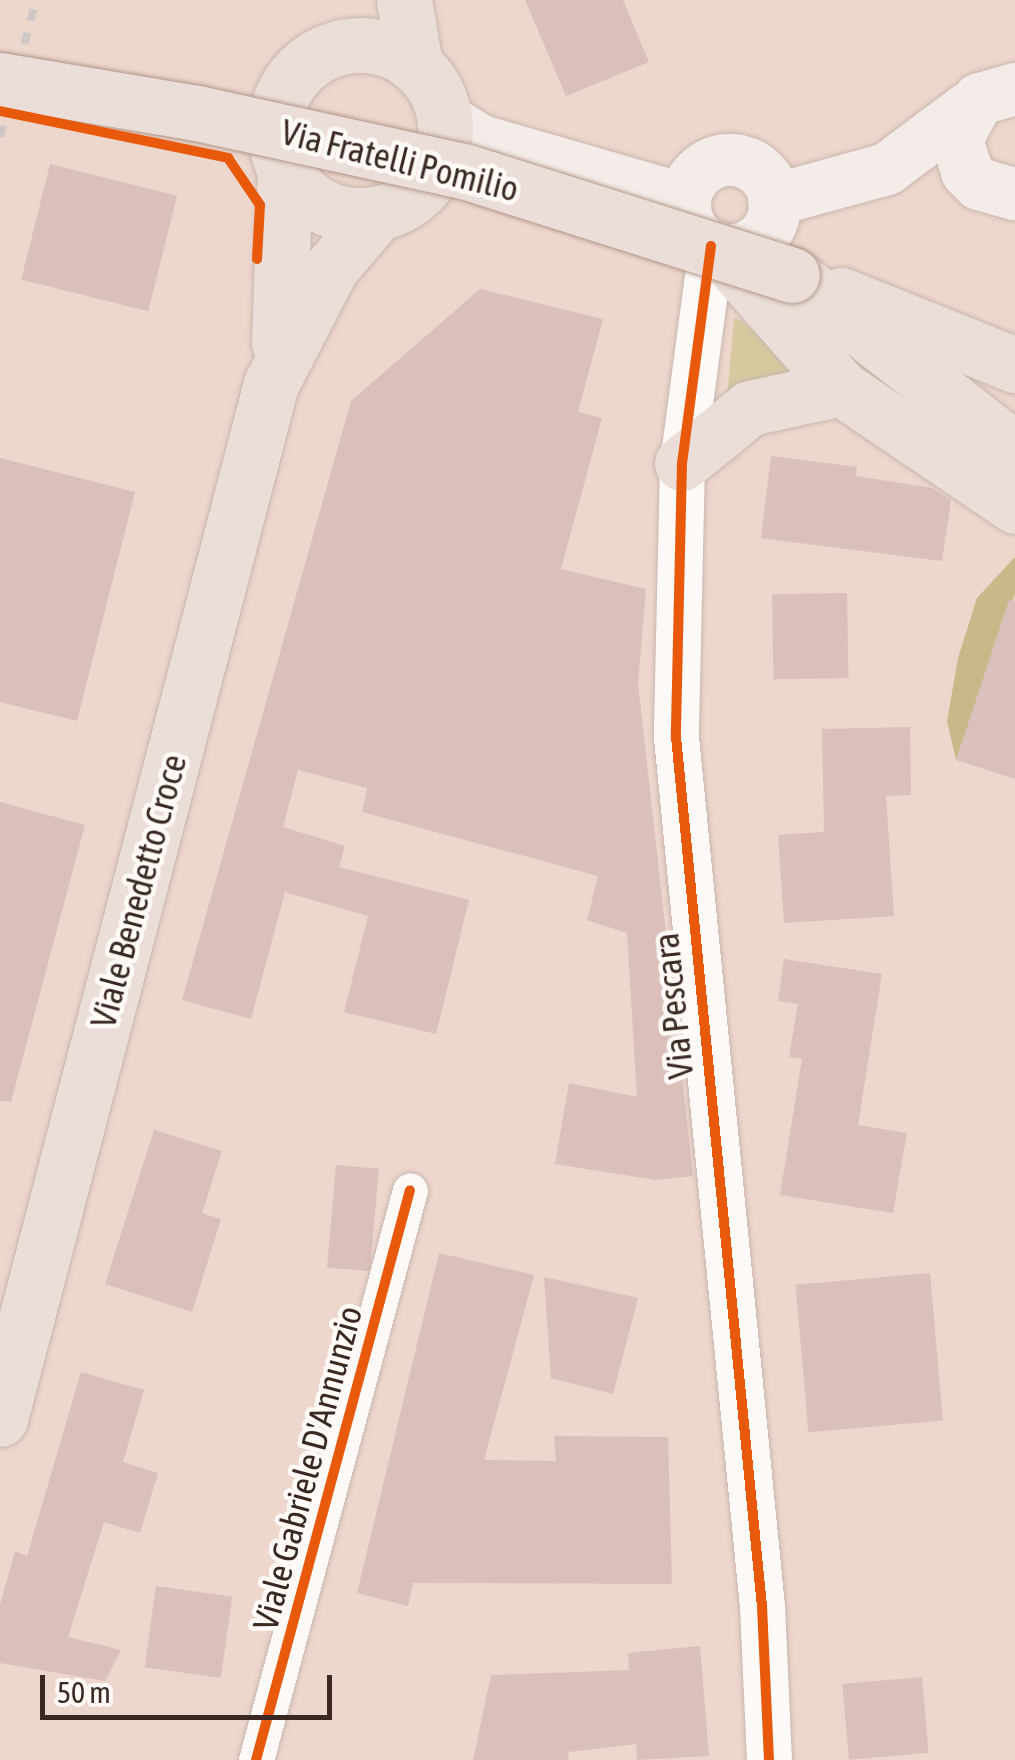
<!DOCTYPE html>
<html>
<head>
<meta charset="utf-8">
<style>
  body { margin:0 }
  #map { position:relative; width:1015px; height:1760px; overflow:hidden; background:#edd6cc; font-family:"Asap Condensed",sans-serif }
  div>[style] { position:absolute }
  .green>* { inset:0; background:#d6c99f }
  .forest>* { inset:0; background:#c8b988 }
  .building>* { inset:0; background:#dabfba; transform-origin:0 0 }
  .roads { filter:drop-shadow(0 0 2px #c8b6ae) drop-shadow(0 0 2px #c8b6ae) }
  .minor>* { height:35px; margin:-17.5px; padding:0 17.5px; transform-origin:17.5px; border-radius:17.5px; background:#fcf9f7 }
  .tertiary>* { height:45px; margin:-22.5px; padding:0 22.5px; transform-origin:22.5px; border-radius:22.5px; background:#fcf9f7 }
  .secondary>* { height:52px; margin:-26px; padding:0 26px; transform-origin:26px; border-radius:26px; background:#f4ece8 }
  .secondary>.ring { margin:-26px; padding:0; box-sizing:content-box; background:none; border:52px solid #f4ece8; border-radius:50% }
  .primary>* { height:55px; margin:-27.5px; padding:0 27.5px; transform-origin:27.5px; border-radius:27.5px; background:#ebded9 }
  .primary>.ring { margin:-27.5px; padding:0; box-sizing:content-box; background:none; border:55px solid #ebded9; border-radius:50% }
  .rail>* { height:8px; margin-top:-4px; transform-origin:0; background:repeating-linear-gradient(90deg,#cfc9c6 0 12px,transparent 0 24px) }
  .bridges { filter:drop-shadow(0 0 2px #b29689) drop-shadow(0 0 2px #b29689) }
  .primary-bridge>* { height:55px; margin:-27.5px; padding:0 27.5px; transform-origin:27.5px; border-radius:27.5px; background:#ebded9 }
  .cycleway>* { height:10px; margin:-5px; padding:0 5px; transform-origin:5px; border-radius:5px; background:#e8590c }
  span { translate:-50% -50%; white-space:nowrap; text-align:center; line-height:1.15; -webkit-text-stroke:9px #fffaf8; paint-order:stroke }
  .street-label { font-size:35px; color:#392922 }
  .scale { position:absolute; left:40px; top:1675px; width:292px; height:45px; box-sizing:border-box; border:5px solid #392922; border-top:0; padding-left:12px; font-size:30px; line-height:35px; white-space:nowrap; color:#392922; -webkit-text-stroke:8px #fffaf8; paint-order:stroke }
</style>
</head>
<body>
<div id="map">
  <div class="green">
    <div style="clip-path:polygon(734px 318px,741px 321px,812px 374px,727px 398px)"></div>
  </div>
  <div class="forest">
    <div style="clip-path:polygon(1015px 557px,1015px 594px,956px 760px,947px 721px,958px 658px,977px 598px)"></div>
  </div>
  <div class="building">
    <div style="clip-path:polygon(525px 0,623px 0,649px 62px,566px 96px)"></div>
    <div style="left:50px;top:164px;width:131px;height:119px;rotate:14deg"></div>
    <div style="clip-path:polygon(480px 289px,603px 319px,578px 412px,602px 418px,561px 569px,646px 589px,638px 683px,693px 1176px,656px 1180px,555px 1164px,569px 1083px,637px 1097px,627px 933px,587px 920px,598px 876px,362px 812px,367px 788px,298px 770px,283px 827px,345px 846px,339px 867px,469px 900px,436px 1034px,344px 1012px,368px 916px,285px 892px,251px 1019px,182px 1000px,351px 401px)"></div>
    <div style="clip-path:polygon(771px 456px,857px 467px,856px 476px,932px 488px,951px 500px,942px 561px,761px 538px)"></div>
    <div style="clip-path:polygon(0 458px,135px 492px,77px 721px,0 702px)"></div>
    <div style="left:847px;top:593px;width:85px;height:75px;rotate:89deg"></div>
    <div style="clip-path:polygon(1009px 600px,1015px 601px,1015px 779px,956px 760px)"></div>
    <div style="clip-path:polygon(910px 727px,911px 795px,886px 796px,894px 916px,784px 923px,778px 835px,824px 832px,822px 729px)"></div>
    <div style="clip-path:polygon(0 802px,85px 825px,11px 1102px,0 1101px)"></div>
    <div style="clip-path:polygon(784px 959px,882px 974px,858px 1125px,907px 1133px,893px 1213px,780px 1195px,802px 1059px,789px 1057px,798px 1004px,778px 1001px)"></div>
    <div style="clip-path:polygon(154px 1130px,222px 1151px,202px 1213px,221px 1219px,192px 1312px,105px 1284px)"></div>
    <div style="left:336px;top:1165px;width:43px;height:103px;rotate:5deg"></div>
    <div style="clip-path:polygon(439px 1253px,534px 1275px,484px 1460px,556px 1461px,554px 1436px,668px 1437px,672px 1584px,413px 1583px,408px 1606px,357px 1593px)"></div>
    <div style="left:930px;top:1273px;width:148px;height:135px;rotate:85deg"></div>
    <div style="clip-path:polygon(544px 1277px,638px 1298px,613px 1394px,551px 1378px)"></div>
    <div style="clip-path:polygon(81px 1372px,144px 1390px,123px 1462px,158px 1473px,140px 1533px,104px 1522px,68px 1637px,121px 1650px,105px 1681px,0 1663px,0 1605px,15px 1551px,27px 1556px)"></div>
    <div style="left:156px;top:1586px;width:77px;height:82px;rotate:8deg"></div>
    <div style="clip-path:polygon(700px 1646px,709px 1756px,637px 1760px,636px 1744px,569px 1752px,568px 1760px,473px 1760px,491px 1675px,629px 1670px,628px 1653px)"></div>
    <div style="left:922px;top:1677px;width:76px;height:80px;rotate:85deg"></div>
  </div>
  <div class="roads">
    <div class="minor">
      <div style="left:256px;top:1760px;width:590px;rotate:-74.88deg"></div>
    </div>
    <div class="tertiary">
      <div style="left:711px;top:246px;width:219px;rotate:97.6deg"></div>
      <div style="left:682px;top:463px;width:274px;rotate:91.3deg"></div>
      <div style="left:676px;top:737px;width:873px;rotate:84.35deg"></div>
      <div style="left:762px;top:1606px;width:154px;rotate:87.4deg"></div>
    </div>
    <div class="secondary">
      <div style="left:1015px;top:89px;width:37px;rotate:164deg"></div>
      <div style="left:979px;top:99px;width:46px;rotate:118.8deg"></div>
      <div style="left:957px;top:139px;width:34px;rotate:73deg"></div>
      <div style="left:967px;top:172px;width:17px;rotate:45deg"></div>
      <div style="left:979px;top:184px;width:37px;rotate:16deg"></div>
      <div style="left:445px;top:119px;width:42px;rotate:31.4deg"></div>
      <div style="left:481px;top:141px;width:212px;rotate:16.1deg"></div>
      <div class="ring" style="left:685px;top:160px;width:38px;height:38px"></div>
      <div style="left:774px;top:200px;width:117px;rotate:-15.3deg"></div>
      <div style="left:887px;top:169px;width:104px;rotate:-36.8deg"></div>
    </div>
    <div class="primary">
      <div style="left:404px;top:0;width:66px;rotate:80.4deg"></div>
      <div class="ring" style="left:275px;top:45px;width:115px;height:115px"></div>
      <div style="left:719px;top:249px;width:185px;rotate:48.7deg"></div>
      <div style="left:841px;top:388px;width:210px;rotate:34.1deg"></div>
      <div style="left:792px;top:275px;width:283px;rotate:38.1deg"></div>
      <div style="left:841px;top:295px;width:188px;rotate:21.9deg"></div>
      <div style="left:279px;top:342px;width:172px;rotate:-88deg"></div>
      <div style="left:682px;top:463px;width:87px;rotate:-39deg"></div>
      <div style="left:750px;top:408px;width:93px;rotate:-12.4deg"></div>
      <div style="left:0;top:1419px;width:1070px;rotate:-75.33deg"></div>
      <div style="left:271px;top:384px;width:131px;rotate:-62.7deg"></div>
      <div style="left:331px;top:268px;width:72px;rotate:-49.5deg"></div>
    </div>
  </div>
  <div class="rail">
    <div style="left:0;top:137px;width:142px;rotate:-75.3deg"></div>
  </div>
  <div class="bridges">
    <div class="primary-bridge">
      <div style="left:0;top:80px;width:200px;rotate:9.5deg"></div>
      <div style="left:197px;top:113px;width:273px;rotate:12.3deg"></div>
      <div style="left:464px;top:171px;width:344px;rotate:17.6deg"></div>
    </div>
  </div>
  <div class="cycleway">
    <div style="left:0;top:111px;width:233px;rotate:11.6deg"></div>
    <div style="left:228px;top:158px;width:57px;rotate:55.8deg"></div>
    <div style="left:260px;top:205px;width:54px;rotate:93.2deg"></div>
    <div style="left:711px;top:246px;width:219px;rotate:97.6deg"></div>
    <div style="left:682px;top:463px;width:274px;rotate:91.3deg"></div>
    <div style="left:676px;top:737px;width:873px;rotate:84.35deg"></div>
    <div style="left:762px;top:1606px;width:154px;rotate:87.4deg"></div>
    <div style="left:256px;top:1760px;width:590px;rotate:-74.88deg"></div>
  </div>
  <div class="street-label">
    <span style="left:400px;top:160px;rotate:14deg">Via Fratelli Pomilio</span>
    <span style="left:138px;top:891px;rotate:-75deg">Viale Benedetto Croce</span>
    <span style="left:673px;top:1006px;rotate:-96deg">Via Pescara</span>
    <span style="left:307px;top:1468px;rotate:-75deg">Viale Gabriele D'Annunzio</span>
  </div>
  <div class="scale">50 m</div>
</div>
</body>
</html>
